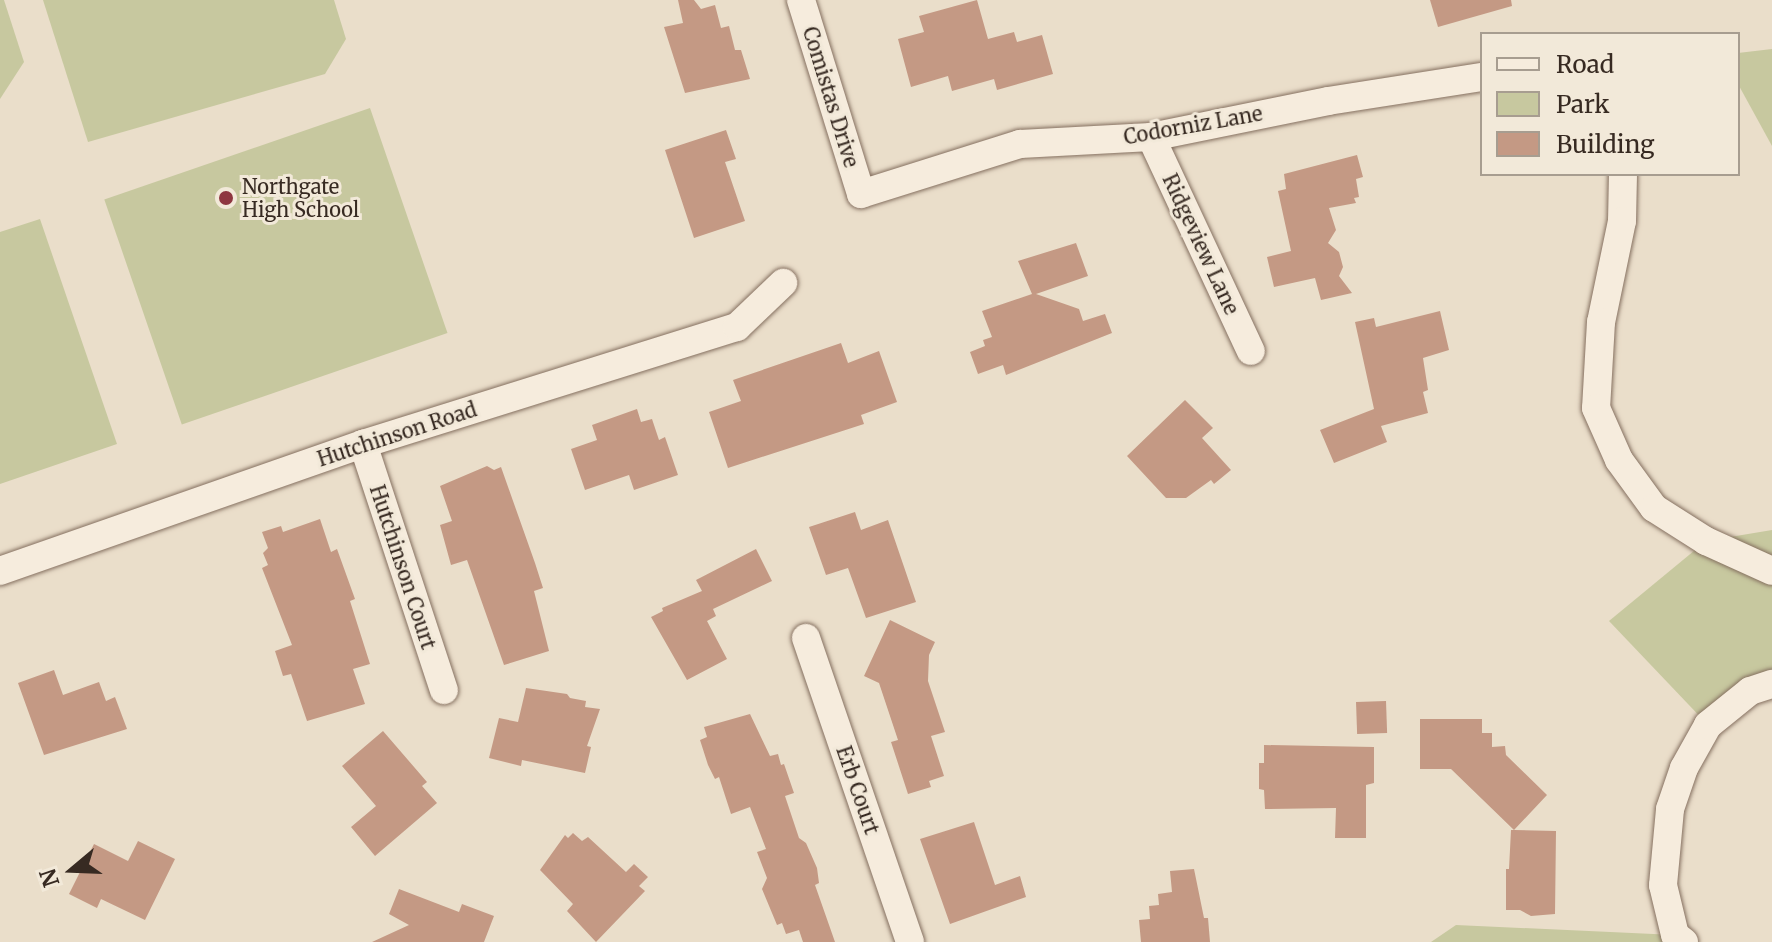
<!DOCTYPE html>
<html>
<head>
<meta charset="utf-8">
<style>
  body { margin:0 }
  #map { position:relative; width:1772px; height:942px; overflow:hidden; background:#eadeca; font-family:Merriweather,serif }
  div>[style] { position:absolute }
  .green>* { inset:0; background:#c7c89f; transform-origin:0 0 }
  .building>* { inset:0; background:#c49984; transform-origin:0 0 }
  .roads { filter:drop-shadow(0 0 2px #857060) drop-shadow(0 0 2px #857060) }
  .minor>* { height:28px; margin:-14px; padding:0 14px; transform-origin:14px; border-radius:14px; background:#f6ecdd }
  .dots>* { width:22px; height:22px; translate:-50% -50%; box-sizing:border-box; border:4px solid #f2e9d9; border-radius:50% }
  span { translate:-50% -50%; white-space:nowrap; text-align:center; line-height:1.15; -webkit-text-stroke:6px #f2e9d9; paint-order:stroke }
  .street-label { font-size:20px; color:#372a22 }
  .poi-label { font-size:20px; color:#372a22 }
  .left { translate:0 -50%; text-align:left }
  .legend { position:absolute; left:1480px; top:32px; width:260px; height:144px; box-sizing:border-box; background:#f2e9d9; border:2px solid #a79d90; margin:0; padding:10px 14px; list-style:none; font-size:24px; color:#372a22 }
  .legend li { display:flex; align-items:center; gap:16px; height:40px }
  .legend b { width:40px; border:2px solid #a79d90 }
  .north { position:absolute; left:32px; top:830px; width:80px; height:80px; -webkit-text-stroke:6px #f2e9d9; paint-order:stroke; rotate:251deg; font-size:22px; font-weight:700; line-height:32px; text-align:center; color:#372a22 }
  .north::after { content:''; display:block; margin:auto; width:28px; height:36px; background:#372a22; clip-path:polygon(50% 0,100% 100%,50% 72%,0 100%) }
</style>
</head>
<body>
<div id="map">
  <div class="green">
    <div style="clip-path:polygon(0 0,4px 0,24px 62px,0 99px)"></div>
    <div style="clip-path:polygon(43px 0,334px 0,346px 39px,325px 74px,88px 142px)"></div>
    <div style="clip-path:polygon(1772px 49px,1772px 146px,1738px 84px,1738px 53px)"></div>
    <div style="left:370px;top:108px;width:238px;height:281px;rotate:71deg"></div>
    <div style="clip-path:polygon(40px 219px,117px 444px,0 484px,0 232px)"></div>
    <div style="clip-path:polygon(1772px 530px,1772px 684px,1708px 725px,1609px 621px,1706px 541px)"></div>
    <div style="clip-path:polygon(1456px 925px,1675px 935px,1684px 942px,1431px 942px)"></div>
  </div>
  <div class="building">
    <div style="clip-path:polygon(678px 0,694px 0,701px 9px,715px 5px,721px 28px,729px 26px,735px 50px,741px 50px,750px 79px,685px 93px,664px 27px,683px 23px)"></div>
    <div style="clip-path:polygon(977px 0,988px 39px,1014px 32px,1017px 42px,1042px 35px,1053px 74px,997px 90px,994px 79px,952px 91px,948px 76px,911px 87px,898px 39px,924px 32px,919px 16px)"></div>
    <div style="clip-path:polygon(1430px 0,1511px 0,1512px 6px,1438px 27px)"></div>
    <div style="clip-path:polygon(726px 130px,736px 159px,725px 162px,745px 221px,694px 238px,665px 150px)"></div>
    <div style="clip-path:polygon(1357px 155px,1363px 177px,1356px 179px,1359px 197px,1354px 198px,1356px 203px,1329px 208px,1336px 230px,1328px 243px,1339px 252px,1343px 267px,1339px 276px,1352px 293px,1321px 300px,1315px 278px,1274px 287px,1267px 257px,1291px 251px,1278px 191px,1286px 189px,1284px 174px)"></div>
    <div style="clip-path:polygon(1076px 243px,1088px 276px,1036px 294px,1079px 309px,1083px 321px,1105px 314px,1112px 333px,1006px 375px,1003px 365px,978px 374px,970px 352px,985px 346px,983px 340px,992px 337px,982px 311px,1032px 294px,1018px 261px)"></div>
    <div style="clip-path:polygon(1440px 311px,1449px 350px,1423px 358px,1428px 390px,1423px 392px,1428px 413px,1381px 426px,1387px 442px,1334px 463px,1320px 430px,1374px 409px,1355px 322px,1374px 318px,1376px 327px)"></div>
    <div style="clip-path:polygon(841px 343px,848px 363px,879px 351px,897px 402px,861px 415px,864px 424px,728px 468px,709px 412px,741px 401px,733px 380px)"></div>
    <div style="clip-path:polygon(1185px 400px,1213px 428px,1202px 438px,1231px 470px,1214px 484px,1211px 480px,1186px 498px,1166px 498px,1127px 456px)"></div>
    <div style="clip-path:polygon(637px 409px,641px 422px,652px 419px,659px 440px,665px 437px,678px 475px,634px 490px,629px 475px,585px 490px,571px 449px,597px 440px,592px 425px)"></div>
    <div style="clip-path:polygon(487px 466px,494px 470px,501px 467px,535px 563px,543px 588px,534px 591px,549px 651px,504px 665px,467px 560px,451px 565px,440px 525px,452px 521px,440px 486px)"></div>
    <div style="clip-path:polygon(855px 512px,861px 530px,888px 520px,916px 602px,866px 618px,848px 568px,826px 575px,809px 527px)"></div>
    <div style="clip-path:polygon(320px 519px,331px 552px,337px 549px,355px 599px,350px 601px,370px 664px,353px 669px,365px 704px,307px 721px,291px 674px,283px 676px,275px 651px,292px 645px,262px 568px,268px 565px,263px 553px,268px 548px,262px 532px,281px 526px,283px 532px)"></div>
    <div style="clip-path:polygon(756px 549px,772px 581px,713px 609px,716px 616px,707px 621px,727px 659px,687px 680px,651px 617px,663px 611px,662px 608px,702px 591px,696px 580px)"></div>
    <div style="clip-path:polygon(890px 620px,935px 642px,929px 655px,928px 681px,945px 732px,931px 736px,944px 776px,929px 781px,931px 787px,908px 794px,891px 742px,898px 740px,879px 683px,864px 676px)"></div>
    <div style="clip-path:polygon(54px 670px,63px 695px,99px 682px,106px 701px,115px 697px,127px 729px,44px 755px,18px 683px)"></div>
    <div style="clip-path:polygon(526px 688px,567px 694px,570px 698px,586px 701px,585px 707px,600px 709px,587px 746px,591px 747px,585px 773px,522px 760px,521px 766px,489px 758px,499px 718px,518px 722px)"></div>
    <div style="left:1386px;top:701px;width:32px;height:30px;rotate:88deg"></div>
    <div style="clip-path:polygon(750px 714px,770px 756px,778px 754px,781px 765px,784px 764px,794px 793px,785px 796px,799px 838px,806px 843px,817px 868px,819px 883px,815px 885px,835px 942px,803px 942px,799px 930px,786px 934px,782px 923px,777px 925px,762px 889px,767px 878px,757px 852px,766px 849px,750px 807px,731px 814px,719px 777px,715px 779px,708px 765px,700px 740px,707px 737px,704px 727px)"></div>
    <div style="clip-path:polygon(1420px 719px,1482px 719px,1482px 733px,1492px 733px,1492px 747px,1505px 746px,1506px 755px,1547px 795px,1514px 830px,1556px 831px,1555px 914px,1531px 916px,1520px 910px,1506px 910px,1506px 869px,1509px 869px,1511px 830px,1514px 830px,1451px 769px,1420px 769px)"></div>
    <div style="clip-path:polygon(383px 731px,427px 782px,422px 786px,437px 803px,375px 856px,351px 827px,376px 806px,342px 766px)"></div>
    <div style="clip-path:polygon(1264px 745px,1374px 747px,1374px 783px,1366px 785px,1366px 838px,1335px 838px,1336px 808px,1265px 809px,1264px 790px,1259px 789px,1259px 763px,1264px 763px)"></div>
    <div style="clip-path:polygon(974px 822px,995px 885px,1020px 876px,1026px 897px,950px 924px,920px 839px)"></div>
    <div style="clip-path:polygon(573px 833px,582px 841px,588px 837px,626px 872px,634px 864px,648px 877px,639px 886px,645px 891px,596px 942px,567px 911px,573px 904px,540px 870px,565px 835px,568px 838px)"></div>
    <div style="clip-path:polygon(138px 841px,175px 859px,145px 920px,101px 899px,97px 908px,69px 894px,94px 844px,128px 861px)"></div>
    <div style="clip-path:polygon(1194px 869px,1204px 918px,1208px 918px,1210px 942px,1141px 942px,1139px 920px,1150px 919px,1149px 906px,1159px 905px,1158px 894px,1172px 892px,1170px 871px)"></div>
    <div style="clip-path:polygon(399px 889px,459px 912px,462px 904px,494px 916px,484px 942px,372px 942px,409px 925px,389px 914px)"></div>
  </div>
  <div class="roads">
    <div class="minor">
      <div style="left:801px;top:0;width:203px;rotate:72.8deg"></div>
      <div style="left:861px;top:194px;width:167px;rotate:-17.5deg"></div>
      <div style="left:1020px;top:144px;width:131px;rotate:-3.1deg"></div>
      <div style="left:1151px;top:137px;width:181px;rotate:-11.5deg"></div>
      <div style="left:1328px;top:101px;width:156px;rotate:-8.9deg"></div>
      <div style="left:1151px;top:137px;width:236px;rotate:65deg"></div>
      <div style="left:1623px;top:174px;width:47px;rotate:91.2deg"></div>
      <div style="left:1622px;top:221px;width:103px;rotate:101.7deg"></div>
      <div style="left:1601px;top:322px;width:86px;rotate:93.3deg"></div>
      <div style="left:1596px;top:408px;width:57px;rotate:66.1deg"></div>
      <div style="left:1619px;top:460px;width:59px;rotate:53.9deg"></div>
      <div style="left:1654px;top:508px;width:62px;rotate:32.4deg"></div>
      <div style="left:1706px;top:541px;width:72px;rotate:24.4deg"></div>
      <div style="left:363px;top:444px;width:259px;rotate:71.8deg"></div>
      <div style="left:0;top:571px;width:385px;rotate:-19.3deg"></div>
      <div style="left:363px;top:444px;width:392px;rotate:-17.4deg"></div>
      <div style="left:737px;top:327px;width:64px;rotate:-43.7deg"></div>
      <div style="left:806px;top:638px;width:321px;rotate:71.1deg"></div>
      <div style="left:1684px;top:942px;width:11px;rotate:-142deg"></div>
      <div style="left:1675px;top:935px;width:51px;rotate:-103.5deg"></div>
      <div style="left:1663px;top:885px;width:76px;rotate:-84.7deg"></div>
      <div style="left:1670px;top:809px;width:43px;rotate:-71.1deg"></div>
      <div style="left:1684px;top:768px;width:49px;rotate:-60.8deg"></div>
      <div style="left:1708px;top:725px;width:54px;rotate:-39deg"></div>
      <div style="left:1750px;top:691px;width:23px;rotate:-18deg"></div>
    </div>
  </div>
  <div class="dots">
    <div style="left:226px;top:198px;background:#8e3740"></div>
  </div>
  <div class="street-label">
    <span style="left:831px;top:97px;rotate:73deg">Comistas Drive</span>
    <span style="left:1193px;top:125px;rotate:-10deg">Codorniz Lane</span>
    <span style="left:1201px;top:244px;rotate:65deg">Ridgeview Lane</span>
    <span style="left:397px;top:434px;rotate:-18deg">Hutchinson Road</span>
    <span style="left:403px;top:567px;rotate:72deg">Hutchinson Court</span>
    <span style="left:858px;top:790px;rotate:71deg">Erb Court</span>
  </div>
  <div class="poi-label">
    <span class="left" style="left:242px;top:198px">Northgate<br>High School</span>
  </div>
  <ul class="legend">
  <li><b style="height:10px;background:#f6ecdd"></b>Road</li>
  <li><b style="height:22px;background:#c7c89f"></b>Park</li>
  <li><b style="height:22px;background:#c49984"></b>Building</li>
  </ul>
  <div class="north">N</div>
</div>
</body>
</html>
